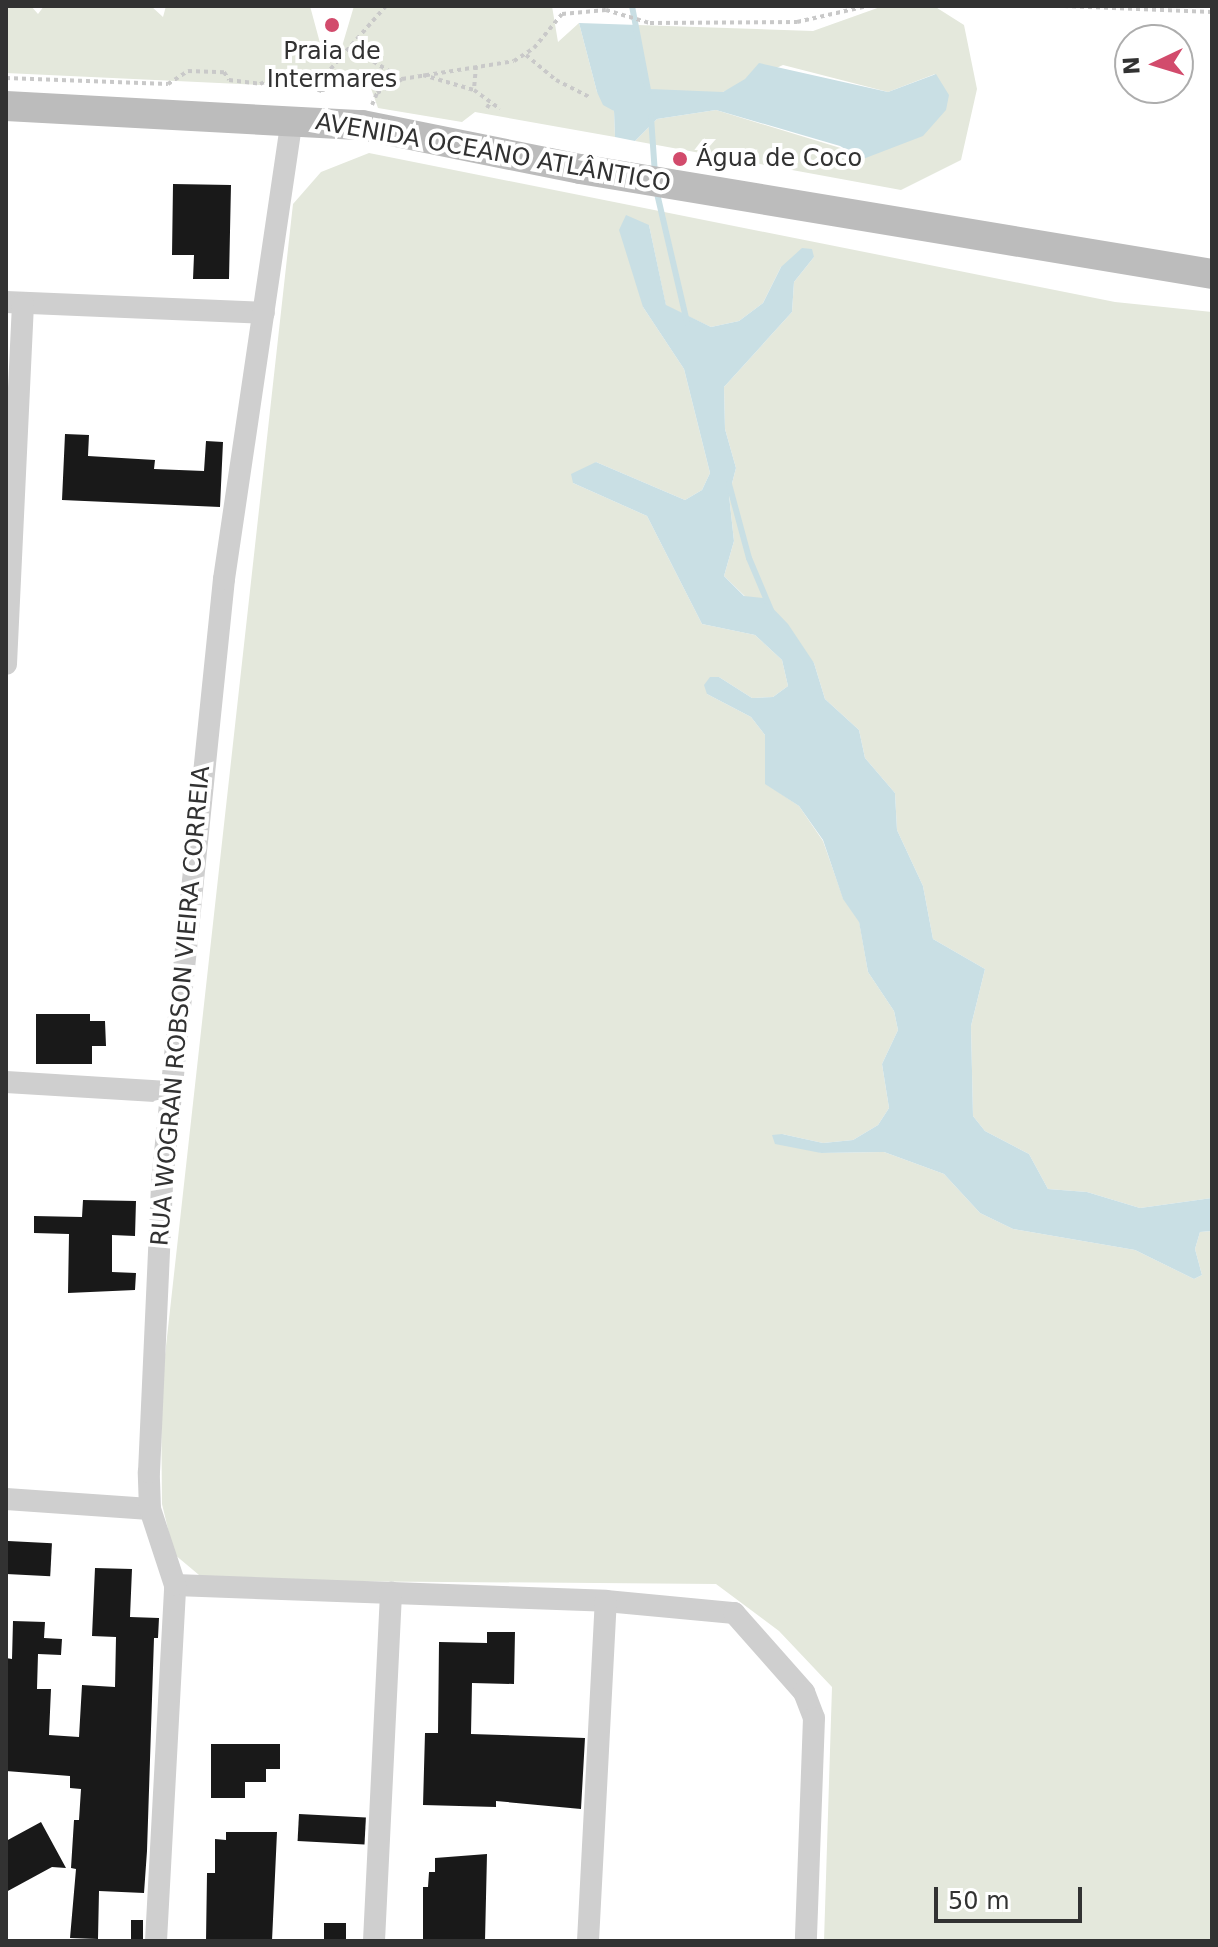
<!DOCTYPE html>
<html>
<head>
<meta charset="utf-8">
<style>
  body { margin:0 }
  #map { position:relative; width:1218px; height:1947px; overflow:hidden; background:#fff; font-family:"DejaVu Sans",sans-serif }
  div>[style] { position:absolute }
  .green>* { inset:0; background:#e4e8dc }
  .water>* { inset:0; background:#c9dfe4 }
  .stream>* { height:6px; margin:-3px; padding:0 3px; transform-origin:3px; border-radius:3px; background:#c9dfe4 }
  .building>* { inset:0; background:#191919; transform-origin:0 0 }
  .path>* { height:4px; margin-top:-2px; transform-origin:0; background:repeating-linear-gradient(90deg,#c9c9c9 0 4px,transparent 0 8px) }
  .minor>* { height:22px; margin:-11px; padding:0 11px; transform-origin:11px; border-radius:11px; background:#cfcfcf }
  .secondary>* { height:30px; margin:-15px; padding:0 15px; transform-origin:15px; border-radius:15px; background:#bcbcbc }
  .dots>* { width:22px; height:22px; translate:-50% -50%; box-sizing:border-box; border:4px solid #fff; border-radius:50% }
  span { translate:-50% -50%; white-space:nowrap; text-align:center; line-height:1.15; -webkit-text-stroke:8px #fff; paint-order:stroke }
  .poi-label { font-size:24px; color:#323232 }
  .left { translate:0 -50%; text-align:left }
  .street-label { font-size:24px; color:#323232 }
  .frame { position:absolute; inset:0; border:8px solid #323232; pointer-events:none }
  .north { position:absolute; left:1114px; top:24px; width:80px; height:80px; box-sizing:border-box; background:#fff; border:2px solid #adadad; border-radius:50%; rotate:266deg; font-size:22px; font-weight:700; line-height:32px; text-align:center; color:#323232 }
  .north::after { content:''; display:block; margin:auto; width:28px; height:36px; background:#d24b6c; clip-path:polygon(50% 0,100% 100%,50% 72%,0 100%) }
  .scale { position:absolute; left:934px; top:1887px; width:148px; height:36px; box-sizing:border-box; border:4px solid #323232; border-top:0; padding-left:10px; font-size:24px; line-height:28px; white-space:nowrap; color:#323232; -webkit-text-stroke:6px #fff; paint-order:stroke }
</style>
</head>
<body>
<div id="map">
  <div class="green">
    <div style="clip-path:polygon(6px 6px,31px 6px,38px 14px,44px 6px,151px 6px,163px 17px,166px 6px,310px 6px,320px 43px,343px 43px,354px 6px,552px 6px,558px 42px,579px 23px,597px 92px,614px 111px,615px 137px,475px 112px,462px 122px,378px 108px,368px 80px,281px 75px,261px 85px,6px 73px)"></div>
    <div style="clip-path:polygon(883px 6px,934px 6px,964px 25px,977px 89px,961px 160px,901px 190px,635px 141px,657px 119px,716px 110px,857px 153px,877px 153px,892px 146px,935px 74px,888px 92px,783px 65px,723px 92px,669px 93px,650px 89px,644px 80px,637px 39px,638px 25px,813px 31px)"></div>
    <div style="clip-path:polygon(369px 153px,1115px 302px,1212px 312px,1212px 1198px,1140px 1208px,1087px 1192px,1048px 1189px,1029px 1154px,985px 1131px,973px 1116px,971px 1026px,985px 969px,933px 939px,923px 886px,897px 830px,895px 793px,865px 758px,859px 730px,825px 699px,814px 663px,724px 576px,734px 541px,729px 495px,736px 468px,725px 429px,724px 387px,792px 312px,794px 282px,814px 257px,781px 267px,763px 303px,739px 321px,711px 327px,666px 306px,649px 225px,643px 307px,684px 369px,710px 473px,702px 490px,685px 500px,596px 462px,573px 483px,647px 516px,702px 624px,755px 635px,782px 660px,788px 686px,773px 697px,752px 698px,719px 677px,707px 694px,751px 717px,765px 735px,765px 783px,799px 806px,823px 841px,843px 898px,859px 921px,868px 972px,894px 1011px,898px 1030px,882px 1064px,889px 1108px,878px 1125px,853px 1140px,823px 1143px,782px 1134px,821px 1153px,884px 1152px,944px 1174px,980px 1213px,1013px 1229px,1135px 1250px,1194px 1279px,1202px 1275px,1195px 1249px,1200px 1232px,1212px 1231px,1212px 1941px,824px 1941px,832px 1687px,779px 1631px,716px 1584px,205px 1580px,174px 1554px,162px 1504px,161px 1391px,293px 204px,321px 172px)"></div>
  </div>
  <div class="water">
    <div style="clip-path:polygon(579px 23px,638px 25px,639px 57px,650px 89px,723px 92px,745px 79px,759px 63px,888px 92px,936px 74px,949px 95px,946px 110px,923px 136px,863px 159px,840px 146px,716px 110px,657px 119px,635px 141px,615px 137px,614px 111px,603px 105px,597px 92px)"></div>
    <div style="clip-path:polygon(626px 215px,649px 225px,666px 305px,711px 327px,739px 321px,763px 303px,781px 267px,802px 248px,812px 249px,814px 257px,794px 282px,792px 312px,724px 387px,725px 429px,736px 468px,729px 495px,734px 541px,724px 576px,744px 596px,763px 598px,788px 624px,814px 663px,825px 699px,859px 730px,865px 758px,895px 793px,897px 830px,923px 886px,933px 939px,985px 969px,971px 1026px,973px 1116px,985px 1131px,1029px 1154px,1048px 1189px,1087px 1192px,1140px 1208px,1212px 1198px,1212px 1231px,1200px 1232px,1195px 1249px,1202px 1275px,1194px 1279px,1135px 1250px,1013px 1229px,980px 1213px,944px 1174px,884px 1152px,821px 1153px,775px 1144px,772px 1135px,782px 1134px,823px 1143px,853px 1140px,878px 1125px,889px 1108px,882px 1064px,898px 1030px,894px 1011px,868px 972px,859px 922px,843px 899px,823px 840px,799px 806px,765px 784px,765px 735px,751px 717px,707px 694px,704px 685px,710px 677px,719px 677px,752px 698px,773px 697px,788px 686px,782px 660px,755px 635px,702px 624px,647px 516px,573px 483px,571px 474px,596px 462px,685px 500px,702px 490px,710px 473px,684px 369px,643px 307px,619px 230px)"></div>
  </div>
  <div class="stream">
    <div style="left:632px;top:6px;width:86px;rotate:79.2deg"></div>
    <div style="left:651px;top:117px;width:57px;rotate:86deg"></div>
    <div style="left:656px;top:189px;width:137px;rotate:76.9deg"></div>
    <div style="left:729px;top:484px;width:77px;rotate:74.9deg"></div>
    <div style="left:749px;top:558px;width:56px;rotate:67.1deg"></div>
  </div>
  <div class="building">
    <div style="clip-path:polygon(173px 184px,231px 185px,229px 279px,193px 279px,194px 255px,172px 255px)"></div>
    <div style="clip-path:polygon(65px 434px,89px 435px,88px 456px,155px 460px,154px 469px,204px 471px,206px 441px,223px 442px,220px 507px,62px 500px)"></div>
    <div style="clip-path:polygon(36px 1014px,90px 1014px,90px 1021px,105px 1021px,106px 1046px,92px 1046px,92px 1064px,36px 1064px)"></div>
    <div style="clip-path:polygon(83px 1200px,136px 1201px,135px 1236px,112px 1235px,112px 1272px,136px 1273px,135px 1290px,68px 1293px,69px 1234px,34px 1233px,34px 1216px,82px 1217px)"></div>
    <div style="left:8px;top:1541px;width:44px;height:33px;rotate:3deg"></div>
    <div style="clip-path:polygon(95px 1568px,132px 1569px,130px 1617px,159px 1618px,158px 1638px,154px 1638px,147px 1851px,144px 1893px,99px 1891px,98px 1939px,70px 1938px,76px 1869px,71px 1868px,74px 1820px,79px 1820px,81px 1789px,70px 1788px,70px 1776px,6px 1771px,6px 1658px,12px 1659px,13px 1621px,45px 1622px,44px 1638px,62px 1639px,61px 1655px,38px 1654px,37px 1689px,51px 1689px,49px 1735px,79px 1737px,82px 1685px,115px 1687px,116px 1637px,92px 1636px)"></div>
    <div style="clip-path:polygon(487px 1632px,515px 1632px,514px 1684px,472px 1683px,471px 1734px,585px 1738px,581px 1809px,496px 1801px,496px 1807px,423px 1805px,425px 1733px,438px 1733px,439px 1642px,487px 1643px)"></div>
    <div style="clip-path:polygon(211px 1744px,280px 1744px,280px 1769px,266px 1769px,266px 1782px,245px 1782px,245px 1798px,211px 1798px)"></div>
    <div style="left:299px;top:1814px;width:67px;height:27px;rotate:3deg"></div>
    <div style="clip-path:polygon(41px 1822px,66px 1868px,52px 1867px,6px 1892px,6px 1841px)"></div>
    <div style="clip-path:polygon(226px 1832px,277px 1832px,272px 1941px,206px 1941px,207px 1873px,215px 1873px,215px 1839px,226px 1840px)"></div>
    <div style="clip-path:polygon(487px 1854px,485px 1941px,423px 1941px,423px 1887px,428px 1887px,429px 1872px,435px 1872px,435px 1858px)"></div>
    <div style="left:131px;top:1920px;width:12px;height:21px"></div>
    <div style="left:346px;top:1923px;width:18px;height:22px;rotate:90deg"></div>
  </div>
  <div class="path">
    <div style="left:1064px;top:6px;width:148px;rotate:2.3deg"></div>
    <div style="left:353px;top:49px;width:57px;rotate:31.5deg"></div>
    <div style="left:526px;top:55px;width:39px;rotate:40deg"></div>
    <div style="left:556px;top:80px;width:38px;rotate:27deg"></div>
    <div style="left:476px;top:66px;width:24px;rotate:95deg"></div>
    <div style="left:474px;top:90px;width:32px;rotate:36deg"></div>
    <div style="left:423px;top:75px;width:53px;rotate:16.4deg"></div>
    <div style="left:6px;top:78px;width:162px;rotate:2.1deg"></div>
    <div style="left:168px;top:84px;width:24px;rotate:-33deg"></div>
    <div style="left:188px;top:71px;width:36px;rotate:2deg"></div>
    <div style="left:224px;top:72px;width:9px;rotate:58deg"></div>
    <div style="left:229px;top:80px;width:31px;rotate:7deg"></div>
    <div style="left:260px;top:84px;width:13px;rotate:-23deg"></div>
    <div style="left:272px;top:79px;width:23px;rotate:5deg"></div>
    <div style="left:295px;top:81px;width:30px;rotate:21deg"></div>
    <div style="left:323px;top:92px;width:11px;rotate:-105deg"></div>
    <div style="left:320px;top:81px;width:100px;rotate:-48.7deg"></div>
    <div style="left:372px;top:105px;width:13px;rotate:-67deg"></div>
    <div style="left:377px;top:93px;width:29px;rotate:-29deg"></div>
    <div style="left:402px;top:79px;width:113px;rotate:-9.1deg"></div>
    <div style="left:514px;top:61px;width:24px;rotate:-33deg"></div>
    <div style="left:534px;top:48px;width:44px;rotate:-50.5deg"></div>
    <div style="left:562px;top:14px;width:44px;rotate:-5.2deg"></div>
    <div style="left:606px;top:10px;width:46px;rotate:16.5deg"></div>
    <div style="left:650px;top:23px;width:147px;rotate:-0.4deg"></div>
    <div style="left:797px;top:22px;width:72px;rotate:-12.9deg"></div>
    <div style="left:487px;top:108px;width:8px;rotate:-60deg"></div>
  </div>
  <div class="minor">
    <div style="left:6px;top:302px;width:258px;rotate:2.4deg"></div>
    <div style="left:6px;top:664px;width:361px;rotate:-87.3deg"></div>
    <div style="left:6px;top:1082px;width:162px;rotate:3.5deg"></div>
    <div style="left:6px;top:1499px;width:144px;rotate:4deg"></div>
    <div style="left:175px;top:1585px;width:431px;rotate:2.1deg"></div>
    <div style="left:606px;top:1601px;width:129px;rotate:5.4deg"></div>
    <div style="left:734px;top:1613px;width:106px;rotate:48.5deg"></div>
    <div style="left:804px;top:1692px;width:28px;rotate:69deg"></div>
    <div style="left:814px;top:1718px;width:223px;rotate:92.1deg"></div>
    <div style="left:156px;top:1941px;width:357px;rotate:-86.9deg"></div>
    <div style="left:175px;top:1585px;width:80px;rotate:-108.2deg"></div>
    <div style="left:150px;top:1509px;width:37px;rotate:-92deg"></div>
    <div style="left:149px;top:1472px;width:290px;rotate:-87.4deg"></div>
    <div style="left:162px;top:1182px;width:606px;rotate:-84.13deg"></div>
    <div style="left:224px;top:579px;width:465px;rotate:-81.6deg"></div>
    <div style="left:374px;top:1941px;width:349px;rotate:-87.2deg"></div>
    <div style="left:588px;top:1941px;width:340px;rotate:-87deg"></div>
  </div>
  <div class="secondary">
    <div style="left:6px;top:106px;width:357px;rotate:3.1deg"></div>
    <div style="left:362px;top:125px;width:222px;rotate:11.4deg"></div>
    <div style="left:580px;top:169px;width:641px;rotate:9.43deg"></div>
  </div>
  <div class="dots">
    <div style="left:332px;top:25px;background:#d24b6c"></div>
    <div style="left:680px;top:159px;background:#d24b6c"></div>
  </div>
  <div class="poi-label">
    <span style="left:332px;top:66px">Praia de<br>Intermares</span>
    <span class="left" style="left:696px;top:159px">Água de Coco</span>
  </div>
  <div class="street-label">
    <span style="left:493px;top:153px;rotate:10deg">AVENIDA OCEANO ATLÂNTICO</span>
    <span style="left:181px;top:1006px;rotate:-85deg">RUA WOGRAN ROBSON VIEIRA CORREIA</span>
  </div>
  <div class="frame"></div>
  <div class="north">N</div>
  <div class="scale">50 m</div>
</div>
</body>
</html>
